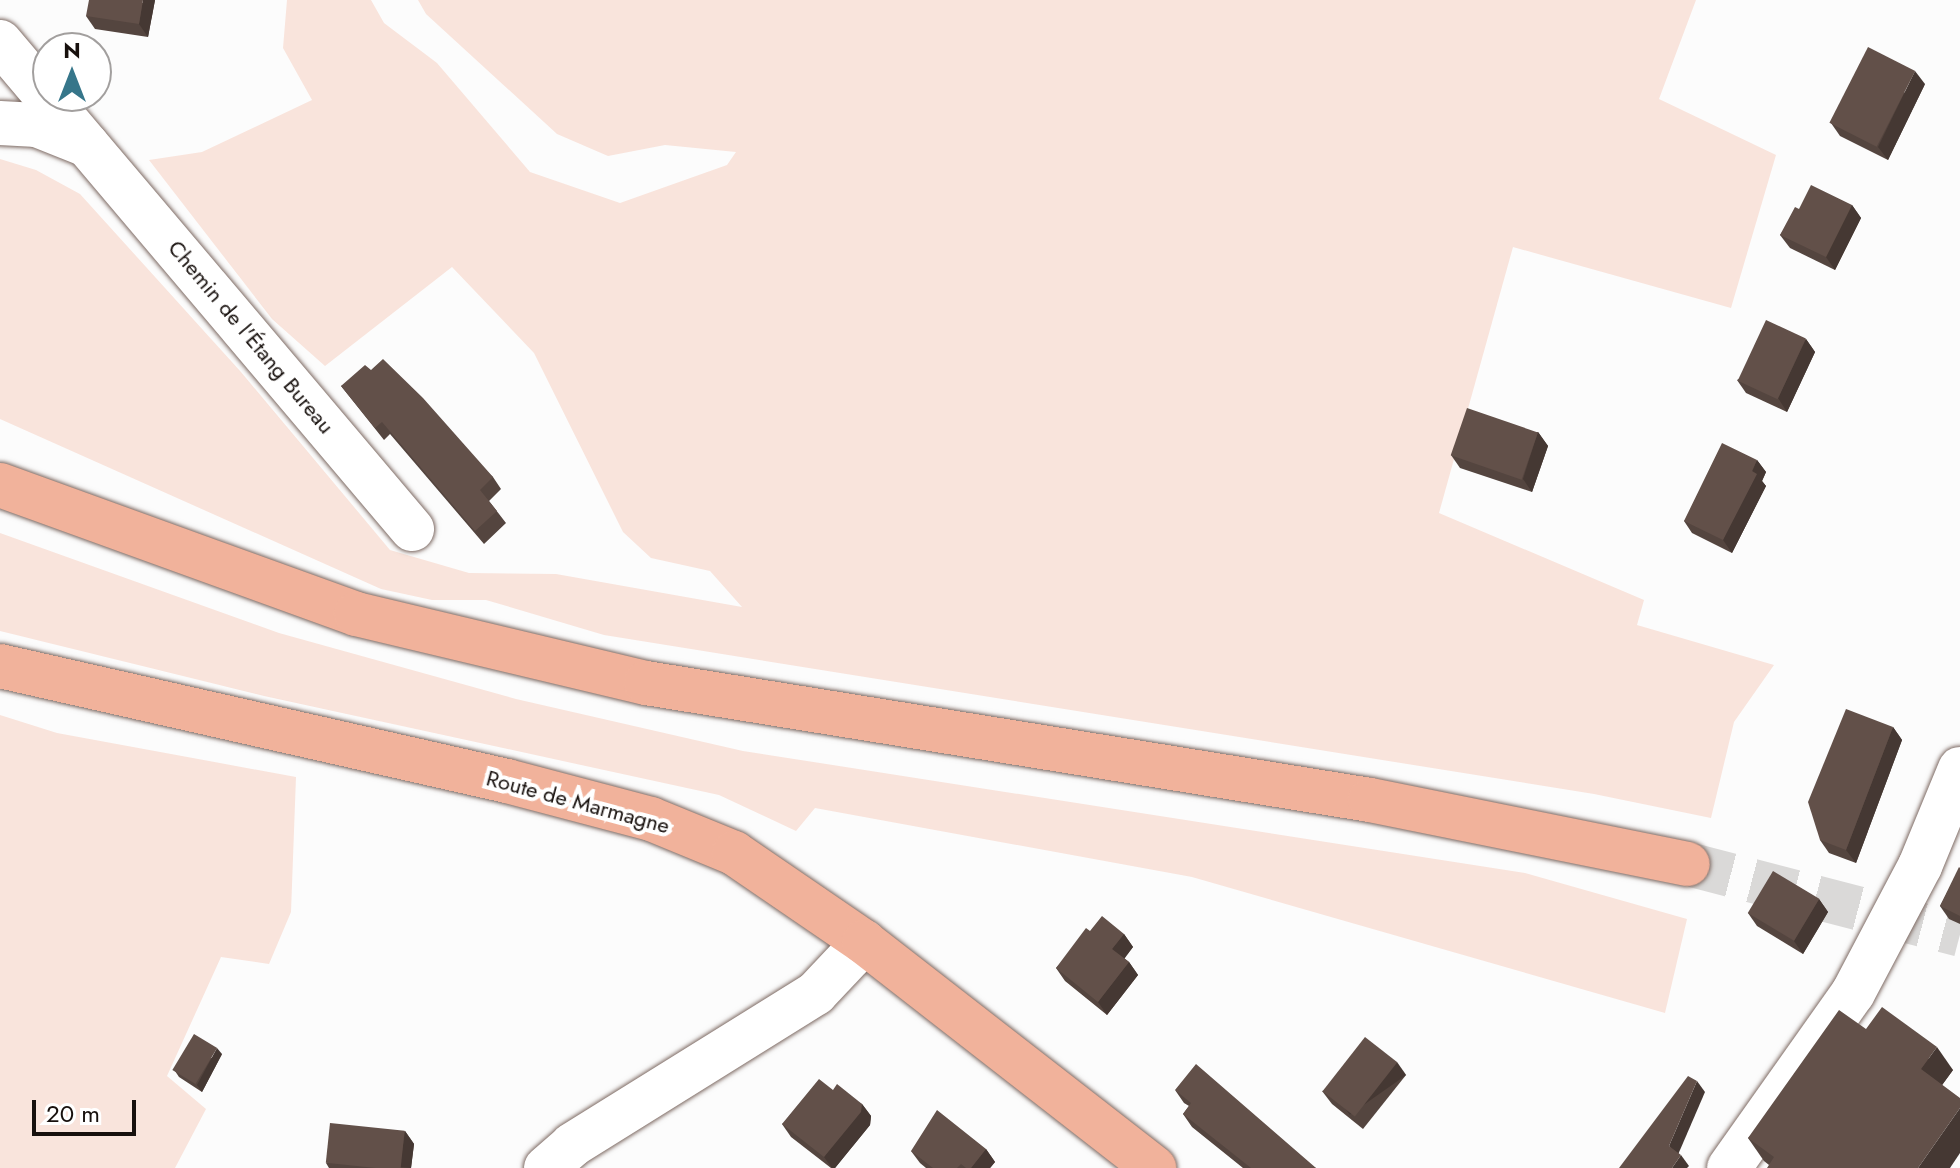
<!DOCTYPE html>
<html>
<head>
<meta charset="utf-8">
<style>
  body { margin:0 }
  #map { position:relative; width:1960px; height:1168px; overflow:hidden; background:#fcfcfc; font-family:Jost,sans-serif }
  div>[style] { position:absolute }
  .green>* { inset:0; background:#f9e4dc }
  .major-tunnel>* { height:44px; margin-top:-22px; transform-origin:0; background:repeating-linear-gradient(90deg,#dad9d8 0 44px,transparent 0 66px) }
  .roads { filter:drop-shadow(0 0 2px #7e6b64) drop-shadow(0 0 2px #7e6b64) }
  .minor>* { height:44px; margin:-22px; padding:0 22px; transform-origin:22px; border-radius:22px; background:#fff }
  .major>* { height:44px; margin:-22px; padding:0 22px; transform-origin:22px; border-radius:22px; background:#f1b29b }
  .wall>* { inset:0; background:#54453f }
  .shaded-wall>* { inset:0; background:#453833; transform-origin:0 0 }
  .building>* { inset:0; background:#625049; transform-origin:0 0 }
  span { translate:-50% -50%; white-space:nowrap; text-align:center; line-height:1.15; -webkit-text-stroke:8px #fff; paint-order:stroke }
  .street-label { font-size:22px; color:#17100d }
  .north { position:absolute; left:32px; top:32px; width:80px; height:80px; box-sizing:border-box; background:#fff; border:2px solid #a29f9e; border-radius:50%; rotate:0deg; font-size:22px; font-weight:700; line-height:32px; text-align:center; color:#17100d }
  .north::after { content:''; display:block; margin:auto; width:28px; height:36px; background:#36768a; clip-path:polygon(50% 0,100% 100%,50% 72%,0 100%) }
  .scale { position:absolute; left:32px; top:1100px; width:104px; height:36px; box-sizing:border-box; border:4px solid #17100d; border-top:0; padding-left:10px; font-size:24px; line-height:28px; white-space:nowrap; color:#17100d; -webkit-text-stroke:6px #fff; paint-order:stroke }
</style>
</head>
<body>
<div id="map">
  <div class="green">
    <div style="clip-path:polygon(287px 0,371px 0,384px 23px,437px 63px,530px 172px,620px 203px,727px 165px,736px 152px,665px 145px,608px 156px,557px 134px,426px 14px,418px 0,1696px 0,1659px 99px,1776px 155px,1731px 308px,1513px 247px,1439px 513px,1644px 600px,1637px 625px,1774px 665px,1734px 722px,1711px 818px,1594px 794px,604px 635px,486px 600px,432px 600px,381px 589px,0 419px,0 159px,36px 170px,80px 194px,241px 372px,390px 550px,469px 573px,556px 574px,742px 607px,710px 571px,651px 558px,623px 532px,534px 353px,452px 267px,325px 366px,272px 319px,149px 160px,202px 152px,312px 100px,283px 48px)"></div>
    <div style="clip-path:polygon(0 533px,279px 633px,516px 699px,743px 751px,1525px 873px,1687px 919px,1665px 1013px,1192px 877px,815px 808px,796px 831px,719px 795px,264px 696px,0 631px)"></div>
    <div style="clip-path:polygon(0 715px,57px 733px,296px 777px,291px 912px,269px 964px,221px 957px,167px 1076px,206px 1109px,175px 1168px,0 1168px)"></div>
  </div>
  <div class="major-tunnel">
    <div style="left:1688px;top:864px;width:281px;rotate:14.6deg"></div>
  </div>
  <div class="roads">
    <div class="minor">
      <div style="left:0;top:42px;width:638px;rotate:49.77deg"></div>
      <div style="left:0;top:123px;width:37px;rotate:3deg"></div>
      <div style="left:37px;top:125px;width:54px;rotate:21.8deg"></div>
      <div style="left:546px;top:1168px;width:35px;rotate:-41deg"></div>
      <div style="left:572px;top:1145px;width:287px;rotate:-31.9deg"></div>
      <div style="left:816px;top:993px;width:70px;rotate:-46.7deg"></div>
      <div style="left:1729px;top:1168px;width:214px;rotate:-54.7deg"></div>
      <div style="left:1853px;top:993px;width:144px;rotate:-62.2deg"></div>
      <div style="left:1920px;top:866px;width:105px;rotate:-67.6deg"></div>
    </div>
    <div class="major">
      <div style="left:0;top:485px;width:379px;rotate:19.9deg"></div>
      <div style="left:356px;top:614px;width:298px;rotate:13.4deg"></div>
      <div style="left:646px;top:683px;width:733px;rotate:9.18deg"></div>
      <div style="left:1370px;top:800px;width:324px;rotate:11.4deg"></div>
      <div style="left:0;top:666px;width:520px;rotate:12.78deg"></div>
      <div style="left:507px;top:781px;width:149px;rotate:14.8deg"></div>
      <div style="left:651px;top:819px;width:90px;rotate:22.3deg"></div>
      <div style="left:734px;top:853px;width:158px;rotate:34.4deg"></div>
      <div style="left:864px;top:942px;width:368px;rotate:37.9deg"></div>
    </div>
  </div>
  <div class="wall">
    <div style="clip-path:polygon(155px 0,148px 37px,95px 29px,86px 16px)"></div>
    <div style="clip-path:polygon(1925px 84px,1888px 160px,1840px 136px,1831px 123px)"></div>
    <div style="clip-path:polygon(1852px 205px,1861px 218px,1835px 270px,1790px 248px,1780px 235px,1799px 209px)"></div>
    <div style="clip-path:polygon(1806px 339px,1815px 352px,1787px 412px,1746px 393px,1737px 380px)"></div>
    <div style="clip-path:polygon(371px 370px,493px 477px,501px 489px,489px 501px,506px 523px,484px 544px,390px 434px,384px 440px,341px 386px)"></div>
    <div style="clip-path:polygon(1538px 432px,1548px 446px,1532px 492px,1460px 468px,1451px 455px)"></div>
    <div style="clip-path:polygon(1757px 460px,1766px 472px,1762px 481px,1766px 486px,1732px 553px,1692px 533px,1684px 521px)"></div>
    <div style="clip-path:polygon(1893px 727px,1902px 740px,1856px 863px,1829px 853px,1820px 840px)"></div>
    <div style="clip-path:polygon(1960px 868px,1960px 924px,1949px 919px,1940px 906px)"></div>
    <div style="clip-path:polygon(1819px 899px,1828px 912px,1803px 954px,1757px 926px,1748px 913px)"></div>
    <div style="clip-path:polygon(1090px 931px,1124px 934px,1133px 947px,1124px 958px,1129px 962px,1138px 975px,1107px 1015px,1065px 981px,1056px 968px)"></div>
    <div style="clip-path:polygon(1866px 1029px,1953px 1070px,1942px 1085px,1769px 1165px,1764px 1161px,1748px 1138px)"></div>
    <div style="clip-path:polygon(222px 1054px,202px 1092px,179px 1077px,175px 1071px)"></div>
    <div style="clip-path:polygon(1406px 1075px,1363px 1129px,1332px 1104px,1322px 1091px)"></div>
    <div style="clip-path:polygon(833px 1090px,862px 1104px,871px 1116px,870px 1125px,835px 1168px,831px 1168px,791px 1137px,782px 1124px)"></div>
    <div style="clip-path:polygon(1175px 1090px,1316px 1168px,1243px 1168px,1192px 1127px,1183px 1114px,1189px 1106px,1184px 1103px)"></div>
    <div style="clip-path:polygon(405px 1131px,414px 1144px,411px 1168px,329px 1168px,326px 1163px)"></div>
    <div style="clip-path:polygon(986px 1149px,995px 1162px,990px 1168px,926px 1168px,920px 1163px,911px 1151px)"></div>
  </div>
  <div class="shaded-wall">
    <div style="clip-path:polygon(143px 0,155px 0,148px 37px,139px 24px)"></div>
    <div style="clip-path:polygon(1915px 71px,1925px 84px,1888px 160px,1878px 147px)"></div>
    <div style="clip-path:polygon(1852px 205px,1861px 218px,1835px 270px,1826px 257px)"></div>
    <div style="clip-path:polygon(1806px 339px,1815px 352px,1787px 412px,1778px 398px)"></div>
    <div style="clip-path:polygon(1538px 432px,1548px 446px,1532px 492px,1523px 479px)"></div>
    <div style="clip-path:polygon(1757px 460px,1766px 472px,1762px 481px,1766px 486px,1732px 553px,1723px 540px)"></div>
    <div style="clip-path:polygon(1893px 727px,1902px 740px,1856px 863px,1846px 850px)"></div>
    <div style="clip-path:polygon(1819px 899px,1828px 912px,1803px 954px,1794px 941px)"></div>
    <div style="clip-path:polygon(1124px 934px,1133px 947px,1122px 962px,1112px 949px)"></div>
    <div style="clip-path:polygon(1129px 962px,1138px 975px,1107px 1015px,1098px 1002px)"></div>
    <div style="clip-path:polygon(1937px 1047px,1953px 1070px,1937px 1092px,1921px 1069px)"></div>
    <div style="clip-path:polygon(217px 1048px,222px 1054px,202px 1092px,197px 1085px)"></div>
    <div style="left:1397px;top:1062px;width:16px;height:69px;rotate:55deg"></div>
    <div style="clip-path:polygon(1697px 1081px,1705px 1092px,1677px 1157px,1669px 1146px)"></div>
    <div style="clip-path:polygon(862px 1104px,871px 1116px,870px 1125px,835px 1168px,832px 1168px,824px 1157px)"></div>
    <div style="clip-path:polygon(1960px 1108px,1960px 1153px,1950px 1168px,1918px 1168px)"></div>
    <div style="clip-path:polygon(405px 1131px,414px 1144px,411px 1168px,400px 1167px)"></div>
    <div style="clip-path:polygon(986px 1149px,995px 1162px,990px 1168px,971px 1168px)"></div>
    <div style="clip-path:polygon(1681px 1155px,1689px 1166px,1687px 1168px,1672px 1168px)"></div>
  </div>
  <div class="building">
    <div style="clip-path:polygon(89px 0,143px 0,139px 24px,86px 16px)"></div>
    <div style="left:1868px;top:47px;width:53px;height:85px;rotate:27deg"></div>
    <div style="clip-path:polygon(1811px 185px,1852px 205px,1826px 257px,1780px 235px,1795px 207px,1799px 209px)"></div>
    <div style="left:1766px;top:320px;width:44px;height:67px;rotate:25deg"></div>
    <div style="clip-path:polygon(383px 359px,423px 398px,493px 477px,480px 490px,497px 511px,475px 531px,382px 422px,375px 428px,341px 386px,365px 365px,371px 370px)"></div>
    <div style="left:1467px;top:408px;width:75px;height:50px;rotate:19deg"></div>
    <div style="clip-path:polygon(1722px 443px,1757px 460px,1752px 471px,1757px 474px,1723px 540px,1684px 521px)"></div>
    <div style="clip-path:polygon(1846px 709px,1893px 727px,1846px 850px,1820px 840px,1808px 802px)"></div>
    <div style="clip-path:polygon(1959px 867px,1960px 868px,1960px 916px,1940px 906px)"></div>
    <div style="left:1773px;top:871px;width:54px;height:49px;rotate:31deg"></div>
    <div style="clip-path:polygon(1102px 916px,1124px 934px,1112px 949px,1129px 962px,1098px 1002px,1056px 968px,1086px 928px,1090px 931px)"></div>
    <div style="clip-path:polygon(1882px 1007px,1937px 1047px,1921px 1069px,1960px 1098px,1960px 1108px,1918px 1168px,1767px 1168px,1774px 1157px,1748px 1138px,1839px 1010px,1866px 1029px)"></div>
    <div style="left:194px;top:1034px;width:27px;height:42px;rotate:31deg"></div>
    <div style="left:1365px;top:1037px;width:41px;height:69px;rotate:38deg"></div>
    <div style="clip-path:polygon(1196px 1064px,1316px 1168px,1251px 1168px,1183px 1114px,1191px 1103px,1175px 1090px)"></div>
    <div style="clip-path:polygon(1688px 1076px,1697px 1081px,1669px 1146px,1681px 1155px,1672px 1168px,1619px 1168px)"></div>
    <div style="clip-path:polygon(819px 1079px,833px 1090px,837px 1084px,862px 1104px,861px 1112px,824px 1157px,782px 1124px)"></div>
    <div style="clip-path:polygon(937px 1110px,986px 1149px,971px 1168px,966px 1168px,961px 1164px,957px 1168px,933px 1168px,911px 1151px)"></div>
    <div style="left:330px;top:1123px;width:75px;height:40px;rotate:6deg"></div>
  </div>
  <div class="street-label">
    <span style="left:251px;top:337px;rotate:50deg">Chemin de l'Étang Bureau</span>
    <span style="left:578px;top:802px;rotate:15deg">Route de Marmagne</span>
  </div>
  <div class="north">N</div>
  <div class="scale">20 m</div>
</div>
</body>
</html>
